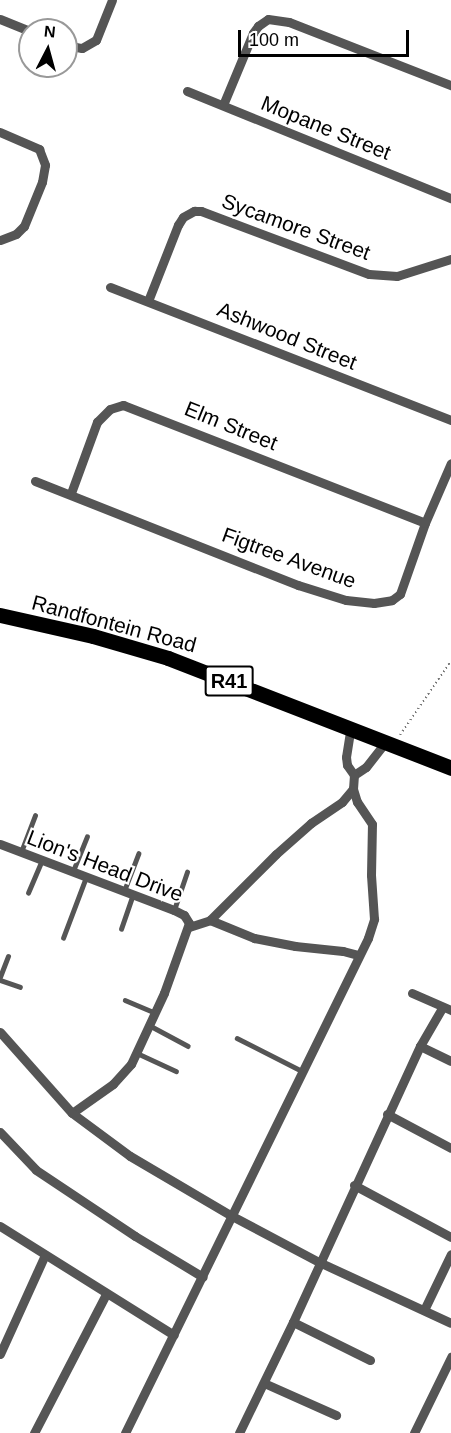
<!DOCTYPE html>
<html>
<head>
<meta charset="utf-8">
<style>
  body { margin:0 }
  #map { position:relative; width:451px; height:1433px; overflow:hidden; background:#fff; font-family:Arial,sans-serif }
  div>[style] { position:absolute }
  .path>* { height:2px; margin-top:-1px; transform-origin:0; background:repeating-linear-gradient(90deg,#777 0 1.5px,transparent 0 4.5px) }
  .service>* { height:4.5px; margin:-2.25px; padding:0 2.25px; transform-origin:2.25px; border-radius:2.25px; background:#555 }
  .minor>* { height:9px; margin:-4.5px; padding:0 4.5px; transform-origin:4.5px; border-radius:4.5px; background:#555 }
  .primary>* { height:15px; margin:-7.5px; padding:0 7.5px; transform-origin:7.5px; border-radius:7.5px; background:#000 }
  span { translate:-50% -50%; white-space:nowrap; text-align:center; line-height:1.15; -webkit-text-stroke:4.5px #fff; paint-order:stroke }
  .shield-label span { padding:2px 4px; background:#fff; border:2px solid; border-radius:4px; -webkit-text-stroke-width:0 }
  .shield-label { font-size:20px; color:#000; font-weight:700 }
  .street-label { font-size:21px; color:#000 }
  .north { position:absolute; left:18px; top:18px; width:60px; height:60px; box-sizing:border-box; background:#fff; border:2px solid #999; border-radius:50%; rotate:6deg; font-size:16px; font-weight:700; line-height:24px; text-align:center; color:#000 }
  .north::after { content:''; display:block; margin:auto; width:21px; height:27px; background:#000; clip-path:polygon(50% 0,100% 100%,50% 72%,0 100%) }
  .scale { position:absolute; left:238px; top:30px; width:171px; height:27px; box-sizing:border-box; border:3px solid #000; border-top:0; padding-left:8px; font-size:18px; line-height:21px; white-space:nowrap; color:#000; -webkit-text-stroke:4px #fff; paint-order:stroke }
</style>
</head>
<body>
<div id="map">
  <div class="path">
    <div style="left:400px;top:735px;width:90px;rotate:-55.4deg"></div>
  </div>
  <div class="service">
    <div style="left:21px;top:852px;width:39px;rotate:-69deg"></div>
    <div style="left:73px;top:871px;width:37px;rotate:-68deg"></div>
    <div style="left:124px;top:891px;width:40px;rotate:-69deg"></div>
    <div style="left:28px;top:893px;width:36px;rotate:-67deg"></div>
    <div style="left:174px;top:910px;width:40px;rotate:-71.1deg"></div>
    <div style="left:121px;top:929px;width:36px;rotate:-71deg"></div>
    <div style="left:63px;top:938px;width:65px;rotate:-69.3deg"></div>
    <div style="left:0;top:977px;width:22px;rotate:-69deg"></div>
    <div style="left:0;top:980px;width:21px;rotate:19deg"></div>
    <div style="left:125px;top:1000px;width:33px;rotate:23deg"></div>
    <div style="left:149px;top:1025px;width:44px;rotate:28.3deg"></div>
    <div style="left:237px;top:1038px;width:73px;rotate:26.9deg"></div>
    <div style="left:137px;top:1053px;width:43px;rotate:24.8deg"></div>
  </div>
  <div class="minor">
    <div style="left:0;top:19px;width:32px;rotate:22deg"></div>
    <div style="left:66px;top:45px;width:16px;rotate:11deg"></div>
    <div style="left:82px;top:48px;width:16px;rotate:-30deg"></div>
    <div style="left:96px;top:40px;width:43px;rotate:-68.2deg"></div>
    <div style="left:187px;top:91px;width:285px;rotate:22.1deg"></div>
    <div style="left:223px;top:105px;width:78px;rotate:-67.4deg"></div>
    <div style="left:253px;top:33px;width:9px;rotate:-54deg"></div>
    <div style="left:258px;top:26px;width:12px;rotate:-35deg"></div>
    <div style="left:268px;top:19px;width:21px;rotate:8deg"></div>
    <div style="left:289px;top:22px;width:174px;rotate:21.3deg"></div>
    <div style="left:0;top:132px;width:43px;rotate:23.6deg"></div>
    <div style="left:39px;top:149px;width:17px;rotate:69deg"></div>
    <div style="left:45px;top:165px;width:17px;rotate:100deg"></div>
    <div style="left:42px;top:182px;width:48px;rotate:112.2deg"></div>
    <div style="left:24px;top:226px;width:11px;rotate:135deg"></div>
    <div style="left:16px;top:234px;width:17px;rotate:159deg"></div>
    <div style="left:110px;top:287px;width:366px;rotate:21.3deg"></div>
    <div style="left:148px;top:301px;width:82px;rotate:-68.5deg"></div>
    <div style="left:178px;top:225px;width:9px;rotate:-58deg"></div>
    <div style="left:183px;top:217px;width:13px;rotate:-29deg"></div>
    <div style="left:194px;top:211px;width:7px"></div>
    <div style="left:201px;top:211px;width:179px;rotate:20.6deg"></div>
    <div style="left:369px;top:274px;width:28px;rotate:4deg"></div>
    <div style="left:397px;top:276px;width:57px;rotate:-17.5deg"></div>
    <div style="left:35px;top:481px;width:283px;rotate:21.6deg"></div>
    <div style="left:298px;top:585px;width:50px;rotate:17.4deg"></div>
    <div style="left:346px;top:600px;width:28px;rotate:6deg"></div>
    <div style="left:374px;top:603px;width:18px;rotate:-9deg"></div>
    <div style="left:392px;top:600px;width:10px;rotate:-37deg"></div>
    <div style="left:400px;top:594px;width:75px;rotate:-70.6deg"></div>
    <div style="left:425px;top:523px;width:65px;rotate:-66.6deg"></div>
    <div style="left:71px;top:493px;width:76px;rotate:-69.9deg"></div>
    <div style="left:97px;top:422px;width:18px;rotate:-45deg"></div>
    <div style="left:110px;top:409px;width:14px;rotate:-17deg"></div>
    <div style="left:123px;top:405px;width:324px;rotate:21.3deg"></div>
    <div style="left:354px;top:775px;width:14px;rotate:-34deg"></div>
    <div style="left:366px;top:767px;width:33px;rotate:-52deg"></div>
    <div style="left:0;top:844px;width:186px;rotate:20.8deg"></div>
    <div style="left:174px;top:910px;width:11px;rotate:27deg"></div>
    <div style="left:184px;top:915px;width:9px;rotate:58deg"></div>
    <div style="left:189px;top:923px;width:74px;rotate:109.7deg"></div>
    <div style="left:164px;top:993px;width:78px;rotate:114.9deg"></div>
    <div style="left:131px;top:1064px;width:27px;rotate:132deg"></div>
    <div style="left:113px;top:1084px;width:50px;rotate:144.7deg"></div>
    <div style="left:210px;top:920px;width:48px;rotate:22.2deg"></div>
    <div style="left:254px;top:938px;width:42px;rotate:11deg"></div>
    <div style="left:295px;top:946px;width:48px;rotate:5.9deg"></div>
    <div style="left:343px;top:951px;width:16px;rotate:15deg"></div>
    <div style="left:189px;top:927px;width:22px;rotate:-18deg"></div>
    <div style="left:210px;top:920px;width:93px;rotate:-45deg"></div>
    <div style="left:276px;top:854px;width:47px;rotate:-41.5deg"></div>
    <div style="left:311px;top:823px;width:37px;rotate:-34deg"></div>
    <div style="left:342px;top:802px;width:17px;rotate:-50deg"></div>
    <div style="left:353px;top:789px;width:14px;rotate:-86deg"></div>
    <div style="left:354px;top:775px;width:12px;rotate:-125deg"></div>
    <div style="left:347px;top:765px;width:8px;rotate:-97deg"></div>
    <div style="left:346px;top:757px;width:30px;rotate:-81deg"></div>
    <div style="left:412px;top:993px;width:43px;rotate:23.6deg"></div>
    <div style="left:0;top:1032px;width:108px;rotate:48.4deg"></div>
    <div style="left:72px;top:1113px;width:72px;rotate:36.6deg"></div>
    <div style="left:130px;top:1156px;width:118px;rotate:30.5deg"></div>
    <div style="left:232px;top:1216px;width:98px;rotate:27.9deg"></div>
    <div style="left:319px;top:1262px;width:145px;rotate:24.8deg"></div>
    <div style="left:420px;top:1046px;width:34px;rotate:26deg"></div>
    <div style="left:387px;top:1114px;width:72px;rotate:28deg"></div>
    <div style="left:0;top:1132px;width:52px;rotate:46.5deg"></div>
    <div style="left:36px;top:1170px;width:119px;rotate:33.7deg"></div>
    <div style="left:135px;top:1236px;width:79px;rotate:31.1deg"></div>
    <div style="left:354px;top:1185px;width:110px;rotate:28.2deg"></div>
    <div style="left:0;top:1226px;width:205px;rotate:32.1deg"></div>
    <div style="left:424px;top:1310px;width:62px;rotate:-64.3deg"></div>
    <div style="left:293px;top:1322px;width:86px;rotate:26.3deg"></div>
    <div style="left:0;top:1354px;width:109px;rotate:-65.6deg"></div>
    <div style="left:264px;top:1383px;width:79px;rotate:24deg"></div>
    <div style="left:34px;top:1433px;width:157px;rotate:-62.6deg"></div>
    <div style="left:125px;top:1433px;width:551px;rotate:-63.85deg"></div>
    <div style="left:368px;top:938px;width:20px;rotate:-72deg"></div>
    <div style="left:374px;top:919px;width:44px;rotate:-93.9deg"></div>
    <div style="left:371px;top:875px;width:51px;rotate:-88.9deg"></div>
    <div style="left:372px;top:824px;width:27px;rotate:-124deg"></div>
    <div style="left:357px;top:802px;width:14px;rotate:-107deg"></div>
    <div style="left:239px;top:1433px;width:123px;rotate:-64.1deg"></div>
    <div style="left:293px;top:1322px;width:304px;rotate:-65.3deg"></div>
    <div style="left:420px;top:1046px;width:44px;rotate:-59.9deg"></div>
    <div style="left:414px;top:1433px;width:85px;rotate:-64deg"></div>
  </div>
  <div class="primary">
    <div style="left:0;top:615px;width:95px;rotate:12.7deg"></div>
    <div style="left:93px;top:636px;width:78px;rotate:16.3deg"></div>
    <div style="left:168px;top:658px;width:304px;rotate:21.2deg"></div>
  </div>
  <div class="shield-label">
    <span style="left:229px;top:681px">R41</span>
  </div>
  <div class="street-label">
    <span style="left:326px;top:128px;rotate:22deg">Mopane Street</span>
    <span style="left:296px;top:227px;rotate:20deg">Sycamore Street</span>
    <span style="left:287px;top:336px;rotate:22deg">Ashwood Street</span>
    <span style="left:231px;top:426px;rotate:22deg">Elm Street</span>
    <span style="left:289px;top:558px;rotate:20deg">Figtree Avenue</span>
    <span style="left:114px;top:624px;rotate:15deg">Randfontein Road</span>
    <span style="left:105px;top:866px;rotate:21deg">Lion's Head Drive</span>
  </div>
  <div class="north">N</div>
  <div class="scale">100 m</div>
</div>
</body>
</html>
